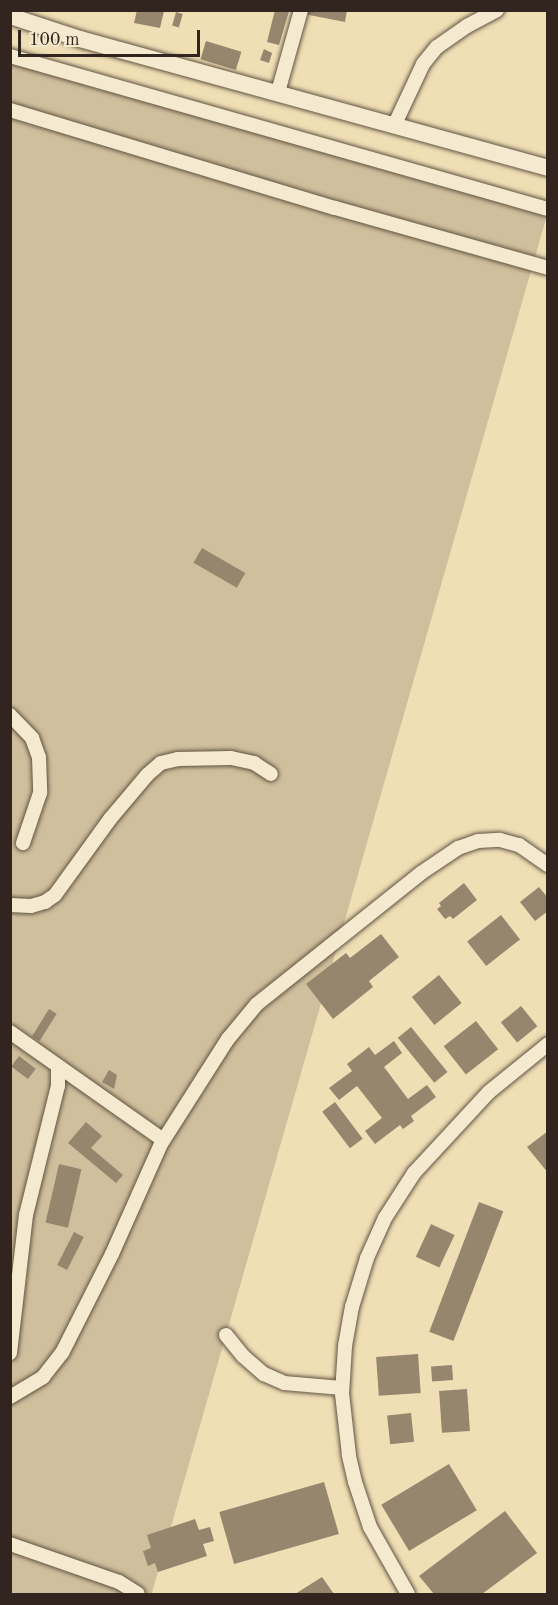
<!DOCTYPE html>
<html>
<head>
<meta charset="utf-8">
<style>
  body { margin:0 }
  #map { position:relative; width:558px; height:1605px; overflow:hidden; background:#f0dfb5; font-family:"Old Standard TT",serif }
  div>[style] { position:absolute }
  .green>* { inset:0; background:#d0bf9c; transform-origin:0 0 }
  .building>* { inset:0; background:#95866d; transform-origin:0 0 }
  .roads { filter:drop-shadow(0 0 2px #625444) drop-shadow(0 0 2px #625444) }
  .minor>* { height:14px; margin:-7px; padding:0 7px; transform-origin:7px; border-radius:7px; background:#f5eacf }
  .tertiary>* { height:16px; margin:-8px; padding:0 8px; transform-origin:8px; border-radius:8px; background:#f5eacf }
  span { translate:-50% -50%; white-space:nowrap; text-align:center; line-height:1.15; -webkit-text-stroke:4.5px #f5eacf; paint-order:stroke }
  .frame { position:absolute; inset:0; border:12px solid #32251f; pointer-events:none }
  .scale { position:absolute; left:18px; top:30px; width:182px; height:27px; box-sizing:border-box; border:3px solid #32251f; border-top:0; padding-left:8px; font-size:18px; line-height:21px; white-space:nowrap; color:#32251f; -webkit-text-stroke:4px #f5eacf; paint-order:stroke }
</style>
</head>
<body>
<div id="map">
  <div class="green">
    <div style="left:10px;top:60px;width:559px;height:1534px;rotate:16deg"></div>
  </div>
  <div class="building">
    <div style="clip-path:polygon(137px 10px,164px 11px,160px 28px,134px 23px)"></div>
    <div style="clip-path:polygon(275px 10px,289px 11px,279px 45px,267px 42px)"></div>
    <div style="clip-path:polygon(305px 10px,347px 10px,345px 22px,304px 14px)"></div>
    <div style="left:176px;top:12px;width:7px;height:14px;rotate:16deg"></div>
    <div style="left:206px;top:41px;width:37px;height:19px;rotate:17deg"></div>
    <div style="clip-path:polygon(264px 49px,272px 53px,269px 63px,260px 60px)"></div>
    <div style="left:202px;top:548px;width:50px;height:17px;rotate:30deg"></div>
    <div style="clip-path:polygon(464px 883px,477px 900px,453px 919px,450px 916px,445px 919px,437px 909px,441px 906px,439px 903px)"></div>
    <div style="clip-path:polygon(539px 887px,548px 898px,548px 911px,535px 921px,520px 902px)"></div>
    <div style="left:501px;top:915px;width:31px;height:43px;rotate:52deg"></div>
    <div style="clip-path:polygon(381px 934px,399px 957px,369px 981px,373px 987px,333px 1019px,306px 984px,346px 953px,350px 958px)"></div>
    <div style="left:439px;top:975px;width:36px;height:35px;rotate:51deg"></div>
    <div style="left:521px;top:1006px;width:26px;height:26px;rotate:51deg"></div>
    <div style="left:49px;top:1009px;width:9px;height:32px;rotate:32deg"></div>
    <div style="left:476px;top:1021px;width:36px;height:41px;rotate:52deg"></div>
    <div style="left:411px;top:1027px;width:58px;height:17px;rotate:51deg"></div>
    <div style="clip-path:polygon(394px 1041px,402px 1053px,384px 1067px,408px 1099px,427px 1085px,436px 1097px,411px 1116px,414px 1121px,403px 1129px,400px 1125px,375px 1144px,365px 1131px,382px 1118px,357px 1086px,339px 1100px,329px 1088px,352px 1071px,347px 1064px,369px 1047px,375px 1055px)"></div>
    <div style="left:19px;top:1056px;width:21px;height:13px;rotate:37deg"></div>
    <div style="clip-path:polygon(109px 1070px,117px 1075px,114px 1089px,102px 1082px)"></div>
    <div style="left:335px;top:1102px;width:46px;height:16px;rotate:53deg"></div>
    <div style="clip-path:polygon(86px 1122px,102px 1136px,91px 1148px,123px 1175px,116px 1183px,68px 1143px)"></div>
    <div style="clip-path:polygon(548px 1131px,546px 1148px,548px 1173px,527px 1147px)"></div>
    <div style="left:59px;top:1164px;width:23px;height:60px;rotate:13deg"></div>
    <div style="left:479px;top:1202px;width:26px;height:139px;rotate:21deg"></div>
    <div style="left:431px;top:1224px;width:26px;height:36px;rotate:25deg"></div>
    <div style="left:74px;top:1232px;width:11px;height:37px;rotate:27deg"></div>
    <div style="left:418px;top:1354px;width:39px;height:42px;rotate:86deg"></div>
    <div style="left:452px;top:1365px;width:15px;height:21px;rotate:86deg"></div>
    <div style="left:467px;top:1389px;width:42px;height:28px;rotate:86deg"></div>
    <div style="left:411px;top:1413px;width:29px;height:24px;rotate:84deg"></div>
    <div style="left:449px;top:1464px;width:54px;height:79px;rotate:59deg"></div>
    <div style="left:324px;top:1482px;width:54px;height:109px;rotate:74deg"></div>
    <div style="clip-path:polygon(505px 1511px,537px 1553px,482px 1594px,434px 1594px,419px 1576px)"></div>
    <div style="clip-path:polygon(195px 1519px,199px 1530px,210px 1527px,214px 1541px,203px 1544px,207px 1556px,158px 1572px,155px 1563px,148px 1566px,143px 1551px,151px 1548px,147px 1535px)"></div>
    <div style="clip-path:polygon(322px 1577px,334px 1594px,295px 1594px)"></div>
  </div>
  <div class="roads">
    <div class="minor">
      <div style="left:10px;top:56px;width:559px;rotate:15.88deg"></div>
      <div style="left:278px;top:92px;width:85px;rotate:-74.3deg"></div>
      <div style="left:10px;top:110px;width:339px;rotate:16.8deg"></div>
      <div style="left:335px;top:208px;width:221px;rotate:15.7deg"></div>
      <div style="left:394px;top:126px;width:68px;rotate:-64.9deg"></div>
      <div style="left:423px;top:64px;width:22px;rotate:-51deg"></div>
      <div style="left:437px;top:47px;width:37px;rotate:-35deg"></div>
      <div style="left:467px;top:26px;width:34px;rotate:-28deg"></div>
      <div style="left:10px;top:715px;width:32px;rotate:46deg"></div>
      <div style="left:32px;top:738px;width:20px;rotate:70deg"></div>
      <div style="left:39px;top:757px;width:36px;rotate:88deg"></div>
      <div style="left:40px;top:793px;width:53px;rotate:108.8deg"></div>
      <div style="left:10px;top:905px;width:21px;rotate:3deg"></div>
      <div style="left:31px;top:906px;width:15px;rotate:-16deg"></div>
      <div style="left:45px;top:902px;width:12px;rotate:-35deg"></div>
      <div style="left:55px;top:895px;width:94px;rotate:-54.1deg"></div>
      <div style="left:110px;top:819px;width:57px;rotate:-49.9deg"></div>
      <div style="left:147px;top:775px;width:18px;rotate:-41deg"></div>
      <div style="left:161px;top:763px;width:17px;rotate:-13deg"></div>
      <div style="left:178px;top:759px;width:53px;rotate:-1.1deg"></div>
      <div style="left:231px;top:758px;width:24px;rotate:12deg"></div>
      <div style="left:254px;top:763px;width:20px;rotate:33deg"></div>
      <div style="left:10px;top:1032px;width:187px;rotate:35.2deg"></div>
      <div style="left:226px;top:1335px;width:27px;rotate:51deg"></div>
      <div style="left:243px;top:1356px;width:28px;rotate:41deg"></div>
      <div style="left:264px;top:1374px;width:22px;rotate:24deg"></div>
      <div style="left:284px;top:1383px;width:58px;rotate:4.9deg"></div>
      <div style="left:10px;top:1353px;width:139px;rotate:-83.4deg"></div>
      <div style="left:26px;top:1215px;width:133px;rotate:-76.1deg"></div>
      <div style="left:58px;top:1086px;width:19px;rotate:-90deg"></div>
      <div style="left:10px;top:1397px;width:39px;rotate:-31deg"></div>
      <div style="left:43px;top:1377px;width:31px;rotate:-52deg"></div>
      <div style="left:62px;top:1353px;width:111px;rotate:-63.2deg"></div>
      <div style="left:112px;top:1254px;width:120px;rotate:-66deg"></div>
      <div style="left:161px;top:1144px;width:125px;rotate:-57.5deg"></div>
      <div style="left:228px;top:1039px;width:45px;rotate:-50.4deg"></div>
      <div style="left:257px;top:1004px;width:210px;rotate:-38.6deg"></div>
      <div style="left:421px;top:873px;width:45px;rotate:-34deg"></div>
      <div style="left:458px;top:848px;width:21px;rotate:-19deg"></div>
      <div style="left:478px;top:841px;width:22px;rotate:-3deg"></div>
      <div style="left:500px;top:840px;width:20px;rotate:15deg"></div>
      <div style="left:519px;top:845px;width:35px;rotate:35deg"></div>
      <div style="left:10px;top:1544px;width:115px;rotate:19.2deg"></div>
      <div style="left:119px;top:1582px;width:22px;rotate:32deg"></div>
      <div style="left:408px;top:1594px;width:77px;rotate:-119.6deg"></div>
      <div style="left:370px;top:1527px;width:47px;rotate:-108.4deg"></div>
      <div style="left:355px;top:1482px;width:28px;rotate:-103deg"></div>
      <div style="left:349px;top:1455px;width:61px;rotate:-96.5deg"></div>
      <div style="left:342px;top:1394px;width:48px;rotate:-86.4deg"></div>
      <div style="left:345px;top:1346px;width:40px;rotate:-80deg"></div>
      <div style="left:352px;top:1307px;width:51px;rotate:-73deg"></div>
      <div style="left:367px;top:1258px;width:44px;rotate:-65.8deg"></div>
      <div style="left:385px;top:1218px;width:54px;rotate:-57.2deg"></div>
      <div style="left:414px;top:1173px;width:110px;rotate:-47.2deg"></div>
      <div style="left:489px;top:1092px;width:76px;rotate:-39.1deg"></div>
    </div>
    <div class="tertiary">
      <div style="left:10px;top:16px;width:74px;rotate:18.2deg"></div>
      <div style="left:80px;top:39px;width:485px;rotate:15.4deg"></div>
    </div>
  </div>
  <div class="frame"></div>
  <div class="scale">100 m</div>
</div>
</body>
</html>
